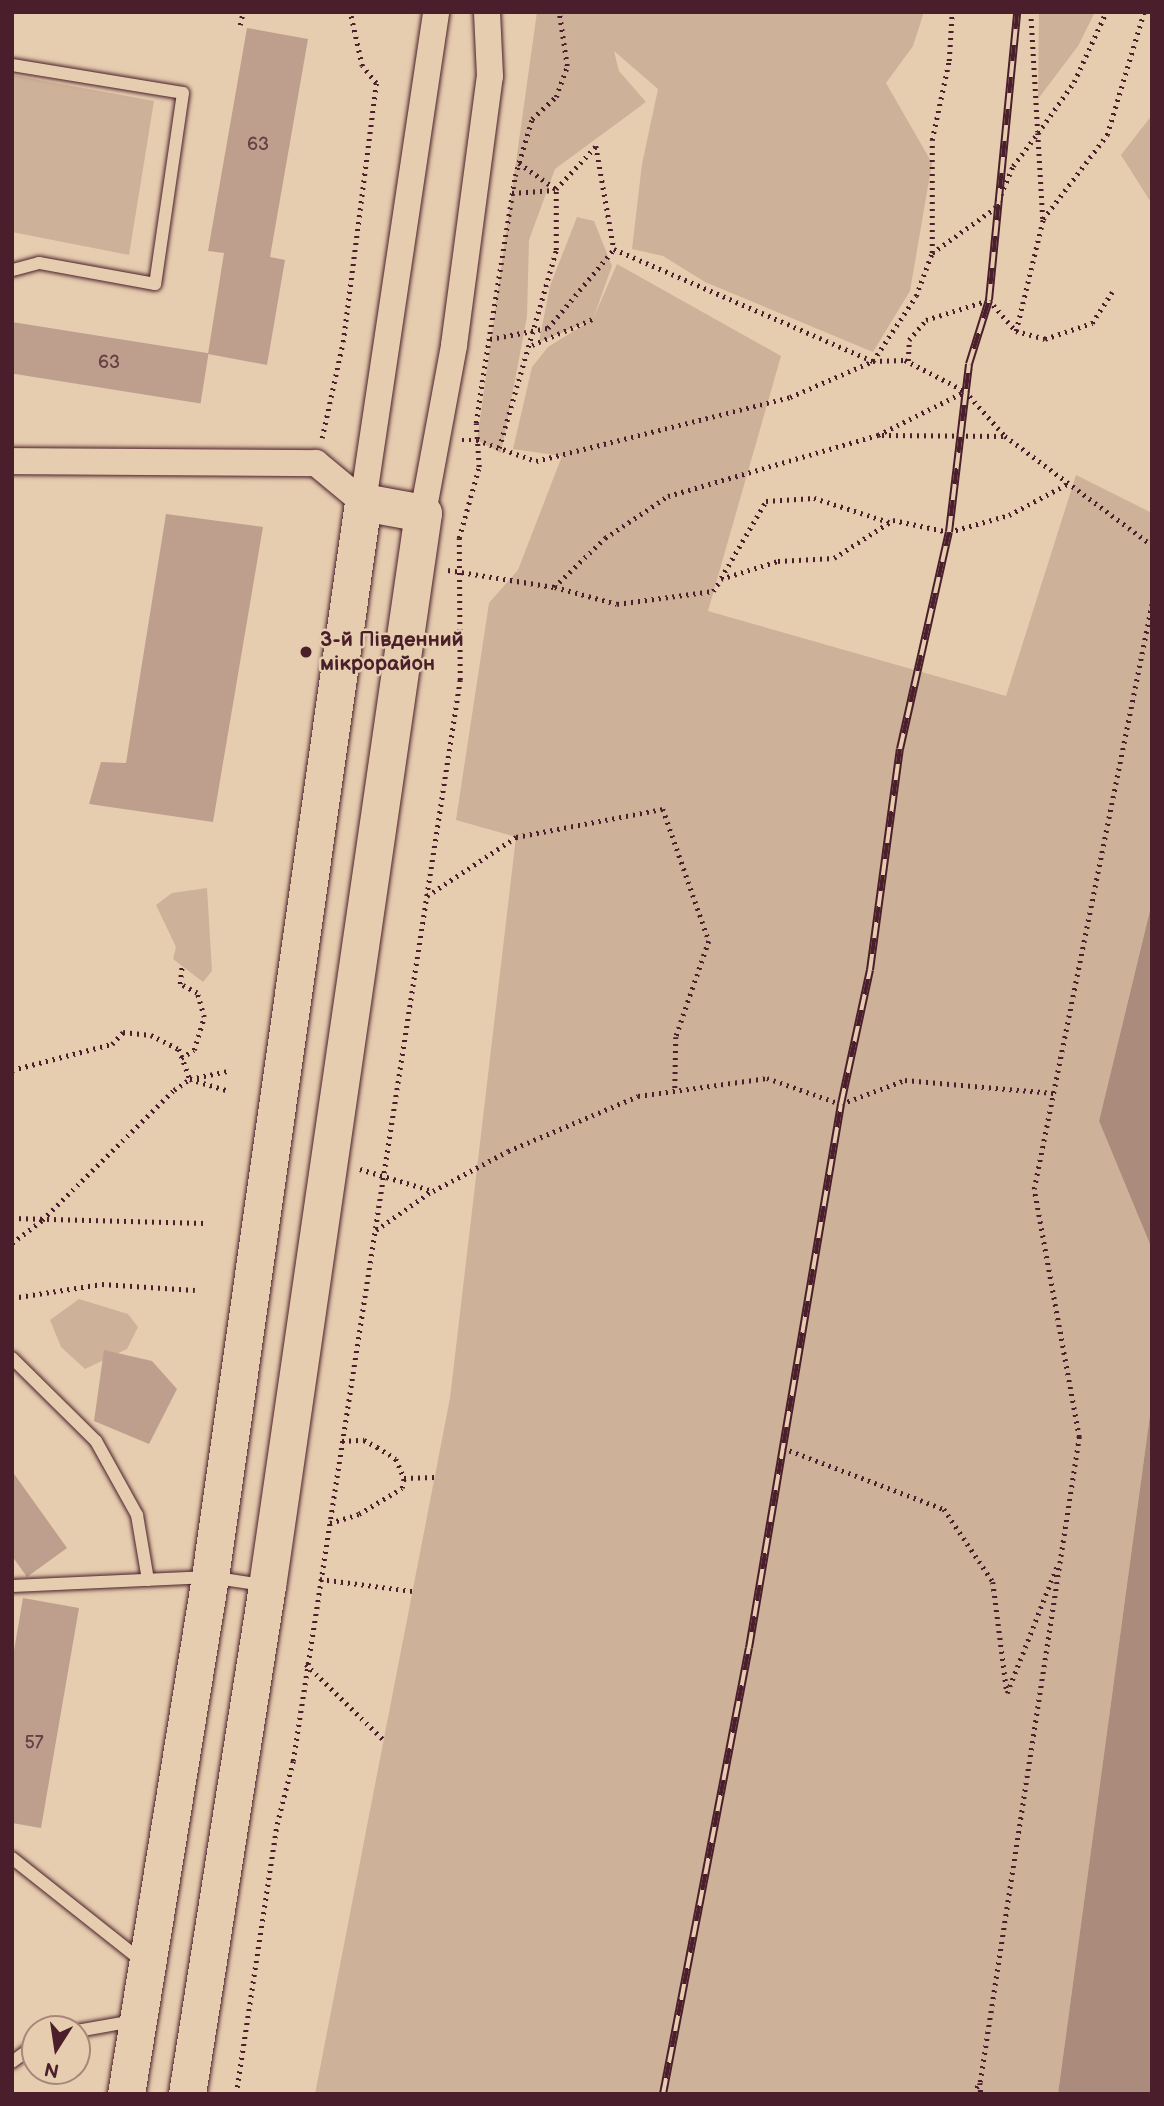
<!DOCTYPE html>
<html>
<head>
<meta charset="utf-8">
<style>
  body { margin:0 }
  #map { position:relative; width:1164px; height:2106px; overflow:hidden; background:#e7cdaf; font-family:"Balsamiq Sans",sans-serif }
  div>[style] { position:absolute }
  .green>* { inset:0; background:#ceb199 }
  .water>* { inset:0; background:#ab8b7c }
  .building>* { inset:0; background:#be9f8d; transform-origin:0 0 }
  .path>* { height:4.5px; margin-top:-2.25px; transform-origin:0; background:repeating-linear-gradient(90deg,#4a1f2b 0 2px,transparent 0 7px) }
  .roads { filter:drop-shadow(0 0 2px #4a1f2b) drop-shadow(0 0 2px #4a1f2b) }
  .lane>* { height:12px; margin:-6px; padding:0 6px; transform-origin:6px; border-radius:6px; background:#e7cdaf }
  .street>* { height:26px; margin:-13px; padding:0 13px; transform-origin:13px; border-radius:13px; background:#e7cdaf }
  .secondary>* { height:37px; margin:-18.5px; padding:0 18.5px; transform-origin:18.5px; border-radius:18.5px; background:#e7cdaf }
  .rail>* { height:8px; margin-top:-4px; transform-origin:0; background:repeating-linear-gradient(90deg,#e7cdaf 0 16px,#4a1f2b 0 32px); box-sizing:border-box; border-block:2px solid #4a1f2b }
  .dots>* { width:19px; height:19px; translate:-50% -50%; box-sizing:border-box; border:4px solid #e7cdaf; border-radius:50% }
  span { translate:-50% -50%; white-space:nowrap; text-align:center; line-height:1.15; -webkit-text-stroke:5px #e7cdaf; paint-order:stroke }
  .number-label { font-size:18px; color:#673f44 }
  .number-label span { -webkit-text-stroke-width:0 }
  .poi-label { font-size:21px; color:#4a1f2b; font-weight:700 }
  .left { translate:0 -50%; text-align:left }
  .frame { position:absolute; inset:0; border:14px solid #4a1f2b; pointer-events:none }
  .north { position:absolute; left:21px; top:2015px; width:70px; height:70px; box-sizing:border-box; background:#e7cdaf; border:2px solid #a8877a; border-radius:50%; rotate:192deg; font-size:19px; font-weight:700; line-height:28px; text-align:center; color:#4a1f2b }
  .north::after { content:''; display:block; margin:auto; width:24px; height:32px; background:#4a1f2b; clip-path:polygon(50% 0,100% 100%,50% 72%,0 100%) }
</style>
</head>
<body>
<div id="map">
  <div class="green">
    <div style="clip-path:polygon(537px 12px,924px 12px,913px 46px,886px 83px,932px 163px,910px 291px,873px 352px,705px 282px,663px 256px,632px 249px,642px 164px,658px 89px,614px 51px,619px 71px,646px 102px,555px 169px,529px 240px,527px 317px,501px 453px,477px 440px)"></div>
    <div style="clip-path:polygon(1039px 12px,1095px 12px,1078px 46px,1038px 99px)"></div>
    <div style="clip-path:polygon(12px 75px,154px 101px,129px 255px,12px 232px)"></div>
    <div style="clip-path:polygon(1152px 115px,1152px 204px,1121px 155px)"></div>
    <div style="clip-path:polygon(577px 217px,594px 221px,612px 266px,593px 319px,617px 264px,781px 356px,708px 611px,1006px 696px,1076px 475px,1152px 513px,1152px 902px,1099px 1121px,1152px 1249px,1152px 1400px,1058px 2094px,315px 2094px,450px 1398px,516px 837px,456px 820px,489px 603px,518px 570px,562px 456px,513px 449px,532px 367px,548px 347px,590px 321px,539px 342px,550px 286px)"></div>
    <div style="clip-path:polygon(207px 888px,212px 971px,203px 982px,173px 959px,176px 947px,156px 905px,172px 893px)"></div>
    <div style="clip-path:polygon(79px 1299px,128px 1314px,138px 1327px,127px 1349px,85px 1369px,61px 1347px,50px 1320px)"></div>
  </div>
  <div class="water">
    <div style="clip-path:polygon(1152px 902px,1152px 1249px,1099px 1121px)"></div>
    <div style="clip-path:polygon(1152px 1400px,1152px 2094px,1058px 2094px)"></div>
  </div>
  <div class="building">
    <div style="clip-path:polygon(247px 28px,308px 39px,270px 257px,285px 260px,267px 365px,208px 354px,224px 253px,208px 251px)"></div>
    <div style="left:12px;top:322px;width:199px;height:51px;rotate:9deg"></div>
    <div style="clip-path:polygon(166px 514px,263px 527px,213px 822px,89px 804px,101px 762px,126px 763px)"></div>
    <div style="clip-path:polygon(104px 1350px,152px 1361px,177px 1389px,149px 1444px,94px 1421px)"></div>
    <div style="clip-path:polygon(12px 1471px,67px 1548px,27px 1577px,12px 1556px)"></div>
    <div style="clip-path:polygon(23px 1598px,79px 1608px,41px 1828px,12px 1823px,12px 1662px)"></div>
  </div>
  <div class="path">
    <div style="left:1031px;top:12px;width:120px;rotate:86.7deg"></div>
    <div style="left:240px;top:25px;width:13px;rotate:-77deg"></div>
    <div style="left:1038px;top:133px;width:62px;rotate:-54.8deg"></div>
    <div style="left:1074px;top:82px;width:77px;rotate:-65.4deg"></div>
    <div style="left:519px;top:163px;width:45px;rotate:35.1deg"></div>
    <div style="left:512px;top:193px;width:43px;rotate:-4deg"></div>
    <div style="left:932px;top:253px;width:77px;rotate:-35.5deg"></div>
    <div style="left:995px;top:208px;width:46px;rotate:-66.8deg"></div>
    <div style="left:1013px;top:166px;width:41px;rotate:-52.9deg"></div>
    <div style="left:1038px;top:133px;width:86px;rotate:86.7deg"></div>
    <div style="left:1016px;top:331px;width:115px;rotate:-76.4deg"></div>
    <div style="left:1043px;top:219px;width:106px;rotate:-52.7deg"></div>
    <div style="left:1107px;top:135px;width:128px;rotate:-73.3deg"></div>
    <div style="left:490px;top:339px;width:59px;rotate:-10.7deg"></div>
    <div style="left:548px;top:328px;width:103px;rotate:-50.1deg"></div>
    <div style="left:614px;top:249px;width:282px;rotate:23.4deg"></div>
    <div style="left:873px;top:361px;width:32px;rotate:-2deg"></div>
    <div style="left:905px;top:360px;width:68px;rotate:27.3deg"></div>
    <div style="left:965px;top:391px;width:60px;rotate:48.4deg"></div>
    <div style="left:1005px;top:436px;width:183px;rotate:36.6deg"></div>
    <div style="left:532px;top:345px;width:69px;rotate:-23.2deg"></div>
    <div style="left:908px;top:361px;width:21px;rotate:-87deg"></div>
    <div style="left:909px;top:340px;width:26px;rotate:-50deg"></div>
    <div style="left:926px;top:320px;width:66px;rotate:-17.6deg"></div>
    <div style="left:989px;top:300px;width:41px;rotate:48.9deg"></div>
    <div style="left:1016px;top:331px;width:30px;rotate:15deg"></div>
    <div style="left:1045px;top:339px;width:50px;rotate:-18.8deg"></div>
    <div style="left:1092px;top:323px;width:37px;rotate:-57deg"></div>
    <div style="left:882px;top:435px;width:121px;rotate:0.5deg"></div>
    <div style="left:322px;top:438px;width:98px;rotate:-77.7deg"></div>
    <div style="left:343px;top:342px;width:261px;rotate:-82.7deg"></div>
    <div style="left:376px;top:83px;width:22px;rotate:-129deg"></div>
    <div style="left:362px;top:66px;width:55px;rotate:-102.5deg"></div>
    <div style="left:462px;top:440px;width:15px"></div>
    <div style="left:477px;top:440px;width:63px;rotate:19.6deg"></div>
    <div style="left:536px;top:461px;width:262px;rotate:-14.1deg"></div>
    <div style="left:790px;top:397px;width:90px;rotate:-23.4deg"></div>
    <div style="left:873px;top:361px;width:78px;rotate:-56.5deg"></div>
    <div style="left:916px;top:296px;width:46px;rotate:-69.6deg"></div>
    <div style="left:932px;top:253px;width:113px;rotate:-90deg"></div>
    <div style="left:932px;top:140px;width:81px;rotate:-77.9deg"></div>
    <div style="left:949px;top:61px;width:49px;rotate:-86.5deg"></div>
    <div style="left:499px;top:448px;width:206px;rotate:-73.9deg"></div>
    <div style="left:556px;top:250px;width:61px;rotate:-90deg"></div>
    <div style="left:556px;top:189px;width:59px;rotate:-47.1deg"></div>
    <div style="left:596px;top:146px;width:105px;rotate:80.1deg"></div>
    <div style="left:448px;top:570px;width:107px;rotate:9.1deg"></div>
    <div style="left:554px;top:587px;width:71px;rotate:-43.9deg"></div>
    <div style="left:605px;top:538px;width:76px;rotate:-33.7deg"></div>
    <div style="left:668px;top:496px;width:219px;rotate:-16.2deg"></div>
    <div style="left:878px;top:435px;width:96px;rotate:-26.6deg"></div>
    <div style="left:721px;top:578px;width:89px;rotate:-59.7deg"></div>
    <div style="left:766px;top:501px;width:48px;rotate:-3.6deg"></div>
    <div style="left:814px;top:498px;width:79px;rotate:17.7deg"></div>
    <div style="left:555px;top:587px;width:64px;rotate:15.3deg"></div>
    <div style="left:617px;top:604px;width:97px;rotate:-7.7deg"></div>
    <div style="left:713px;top:591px;width:14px;rotate:-56deg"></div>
    <div style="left:721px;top:579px;width:60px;rotate:-17.5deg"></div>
    <div style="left:778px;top:561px;width:56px;rotate:-3.1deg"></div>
    <div style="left:834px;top:558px;width:70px;rotate:-32.8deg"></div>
    <div style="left:893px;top:520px;width:57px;rotate:12.1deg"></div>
    <div style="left:949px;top:532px;width:62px;rotate:-15.8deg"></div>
    <div style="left:1009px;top:515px;width:68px;rotate:-28.1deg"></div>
    <div style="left:427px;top:896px;width:107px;rotate:-33.5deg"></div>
    <div style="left:516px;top:837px;width:150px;rotate:-10.8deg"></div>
    <div style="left:663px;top:809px;width:140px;rotate:70.8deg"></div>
    <div style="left:709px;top:941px;width:102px;rotate:109deg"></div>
    <div style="left:676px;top:1037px;width:54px;rotate:91.1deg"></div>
    <div style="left:181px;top:1058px;width:15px;rotate:-32deg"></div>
    <div style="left:194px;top:1050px;width:34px;rotate:-73deg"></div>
    <div style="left:204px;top:1017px;width:25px;rotate:-106deg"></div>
    <div style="left:197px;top:993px;width:19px;rotate:-152deg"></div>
    <div style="left:180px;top:984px;width:18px;rotate:-84deg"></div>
    <div style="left:12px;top:1070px;width:103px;rotate:-14.6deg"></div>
    <div style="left:112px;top:1044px;width:16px;rotate:-47deg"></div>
    <div style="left:123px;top:1032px;width:28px;rotate:6deg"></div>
    <div style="left:151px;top:1035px;width:31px;rotate:27deg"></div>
    <div style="left:179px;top:1049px;width:32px;rotate:70deg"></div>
    <div style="left:190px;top:1079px;width:38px;rotate:17deg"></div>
    <div style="left:360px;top:1169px;width:76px;rotate:16.8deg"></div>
    <div style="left:433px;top:1191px;width:85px;rotate:-28.1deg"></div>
    <div style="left:508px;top:1151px;width:141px;rotate:-22.9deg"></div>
    <div style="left:638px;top:1096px;width:130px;rotate:-7.9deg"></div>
    <div style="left:767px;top:1078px;width:78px;rotate:19.4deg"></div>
    <div style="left:841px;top:1104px;width:68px;rotate:-20.6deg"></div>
    <div style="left:905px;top:1080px;width:149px;rotate:5deg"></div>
    <div style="left:12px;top:1218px;width:193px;rotate:1.5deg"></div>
    <div style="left:376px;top:1230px;width:68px;rotate:-34.9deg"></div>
    <div style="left:12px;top:1243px;width:38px;rotate:-37deg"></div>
    <div style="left:42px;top:1220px;width:185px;rotate:-44.6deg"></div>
    <div style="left:174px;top:1090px;width:19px;rotate:-35deg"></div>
    <div style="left:190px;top:1079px;width:38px;rotate:-12deg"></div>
    <div style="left:12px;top:1298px;width:91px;rotate:-8.8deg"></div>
    <div style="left:102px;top:1284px;width:93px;rotate:3.7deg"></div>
    <div style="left:342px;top:1441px;width:22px;rotate:-3deg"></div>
    <div style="left:364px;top:1440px;width:15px;rotate:28deg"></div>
    <div style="left:377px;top:1447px;width:22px;rotate:32deg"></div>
    <div style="left:396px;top:1459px;width:21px;rotate:67deg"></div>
    <div style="left:404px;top:1478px;width:31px;rotate:-2deg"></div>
    <div style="left:783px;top:1448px;width:172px;rotate:20.8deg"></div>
    <div style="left:944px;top:1509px;width:88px;rotate:56.1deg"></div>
    <div style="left:993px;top:1582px;width:112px;rotate:82.8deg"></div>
    <div style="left:1007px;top:1693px;width:136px;rotate:-68.5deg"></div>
    <div style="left:330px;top:1523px;width:30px;rotate:-17deg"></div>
    <div style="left:359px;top:1514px;width:50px;rotate:-31.2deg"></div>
    <div style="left:402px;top:1488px;width:10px;rotate:-79deg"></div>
    <div style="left:320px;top:1579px;width:94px;rotate:7.4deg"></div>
    <div style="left:306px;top:1664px;width:109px;rotate:44.3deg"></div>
    <div style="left:980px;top:2083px;width:11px;rotate:85deg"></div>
    <div style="left:236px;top:2094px;width:273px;rotate:-81.4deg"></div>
    <div style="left:277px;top:1824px;width:65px;rotate:-75.7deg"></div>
    <div style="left:293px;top:1761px;width:1094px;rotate:-81.22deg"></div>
    <div style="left:460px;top:680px;width:142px;rotate:-90.4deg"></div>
    <div style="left:459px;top:538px;width:74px;rotate:-74.3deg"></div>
    <div style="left:479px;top:467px;width:44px;rotate:-93.9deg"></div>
    <div style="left:476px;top:423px;width:41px;rotate:-81.7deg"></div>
    <div style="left:482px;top:382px;width:209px;rotate:-80.9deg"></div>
    <div style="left:515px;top:176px;width:59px;rotate:-73.4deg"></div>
    <div style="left:532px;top:119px;width:33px;rotate:-43deg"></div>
    <div style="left:556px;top:97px;width:33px;rotate:-70deg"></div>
    <div style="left:567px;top:66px;width:55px;rotate:-98.4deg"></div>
    <div style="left:973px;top:2094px;width:14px;rotate:-60deg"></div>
    <div style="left:980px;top:2082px;width:653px;rotate:-81.27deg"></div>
    <div style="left:1079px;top:1437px;width:252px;rotate:-100.3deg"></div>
    <div style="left:1034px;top:1189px;width:598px;rotate:-78.61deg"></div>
  </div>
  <div class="roads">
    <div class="lane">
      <div style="left:12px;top:65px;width:173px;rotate:9.3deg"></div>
      <div style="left:183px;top:93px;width:193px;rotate:98.3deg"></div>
      <div style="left:155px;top:284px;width:118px;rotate:-169.7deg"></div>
      <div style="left:39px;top:263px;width:28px;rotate:165deg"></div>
      <div style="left:12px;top:1358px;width:118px;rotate:44.7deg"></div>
      <div style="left:96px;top:1441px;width:85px;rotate:61deg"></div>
      <div style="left:137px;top:1515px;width:66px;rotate:80.4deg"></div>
      <div style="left:12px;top:1586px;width:198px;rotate:-2.6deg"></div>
      <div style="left:210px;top:1577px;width:54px;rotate:8.6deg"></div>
      <div style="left:12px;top:1858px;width:167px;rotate:38.4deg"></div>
      <div style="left:77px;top:2031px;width:58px;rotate:-10deg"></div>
      <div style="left:12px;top:2062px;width:29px;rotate:-36deg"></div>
    </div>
    <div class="street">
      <div style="left:12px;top:461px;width:304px;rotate:0.4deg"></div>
      <div style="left:316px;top:463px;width:61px;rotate:39.7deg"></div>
      <div style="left:363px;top:502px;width:495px;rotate:-81.5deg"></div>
      <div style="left:423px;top:513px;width:171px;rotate:-79.5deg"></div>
      <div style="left:454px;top:345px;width:271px;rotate:-82.4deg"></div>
      <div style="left:490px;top:76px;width:64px;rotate:-92.7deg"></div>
    </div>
    <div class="secondary">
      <div style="left:126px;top:2094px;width:524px;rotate:-80.77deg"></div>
      <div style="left:210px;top:1577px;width:1086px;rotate:-81.9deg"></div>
      <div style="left:363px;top:502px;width:61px;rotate:10.4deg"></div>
      <div style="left:423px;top:513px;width:1084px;rotate:98.27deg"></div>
      <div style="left:267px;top:1586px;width:514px;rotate:98.95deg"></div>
    </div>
  </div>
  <div class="rail">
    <div style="left:663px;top:2094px;width:454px;rotate:-79.1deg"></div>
    <div style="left:749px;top:1648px;width:552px;rotate:-80.4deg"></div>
    <div style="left:841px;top:1104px;width:137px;rotate:-77.8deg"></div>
    <div style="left:870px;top:970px;width:223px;rotate:-82.3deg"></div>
    <div style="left:900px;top:749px;width:222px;rotate:-77.3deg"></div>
    <div style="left:949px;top:532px;width:169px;rotate:-83.2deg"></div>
    <div style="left:969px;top:364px;width:67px;rotate:-72.6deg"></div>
    <div style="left:989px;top:300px;width:289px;rotate:-84.4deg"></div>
  </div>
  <div class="dots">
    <div style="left:306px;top:652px;background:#4a1f2b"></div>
  </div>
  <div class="number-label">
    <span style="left:258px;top:145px">63</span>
    <span style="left:109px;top:363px">63</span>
    <span style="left:34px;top:1743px">57</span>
  </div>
  <div class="poi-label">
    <span class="left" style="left:320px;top:652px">3-й Південний<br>мікрорайон</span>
  </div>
  <div class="frame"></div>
  <div class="north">N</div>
</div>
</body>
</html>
